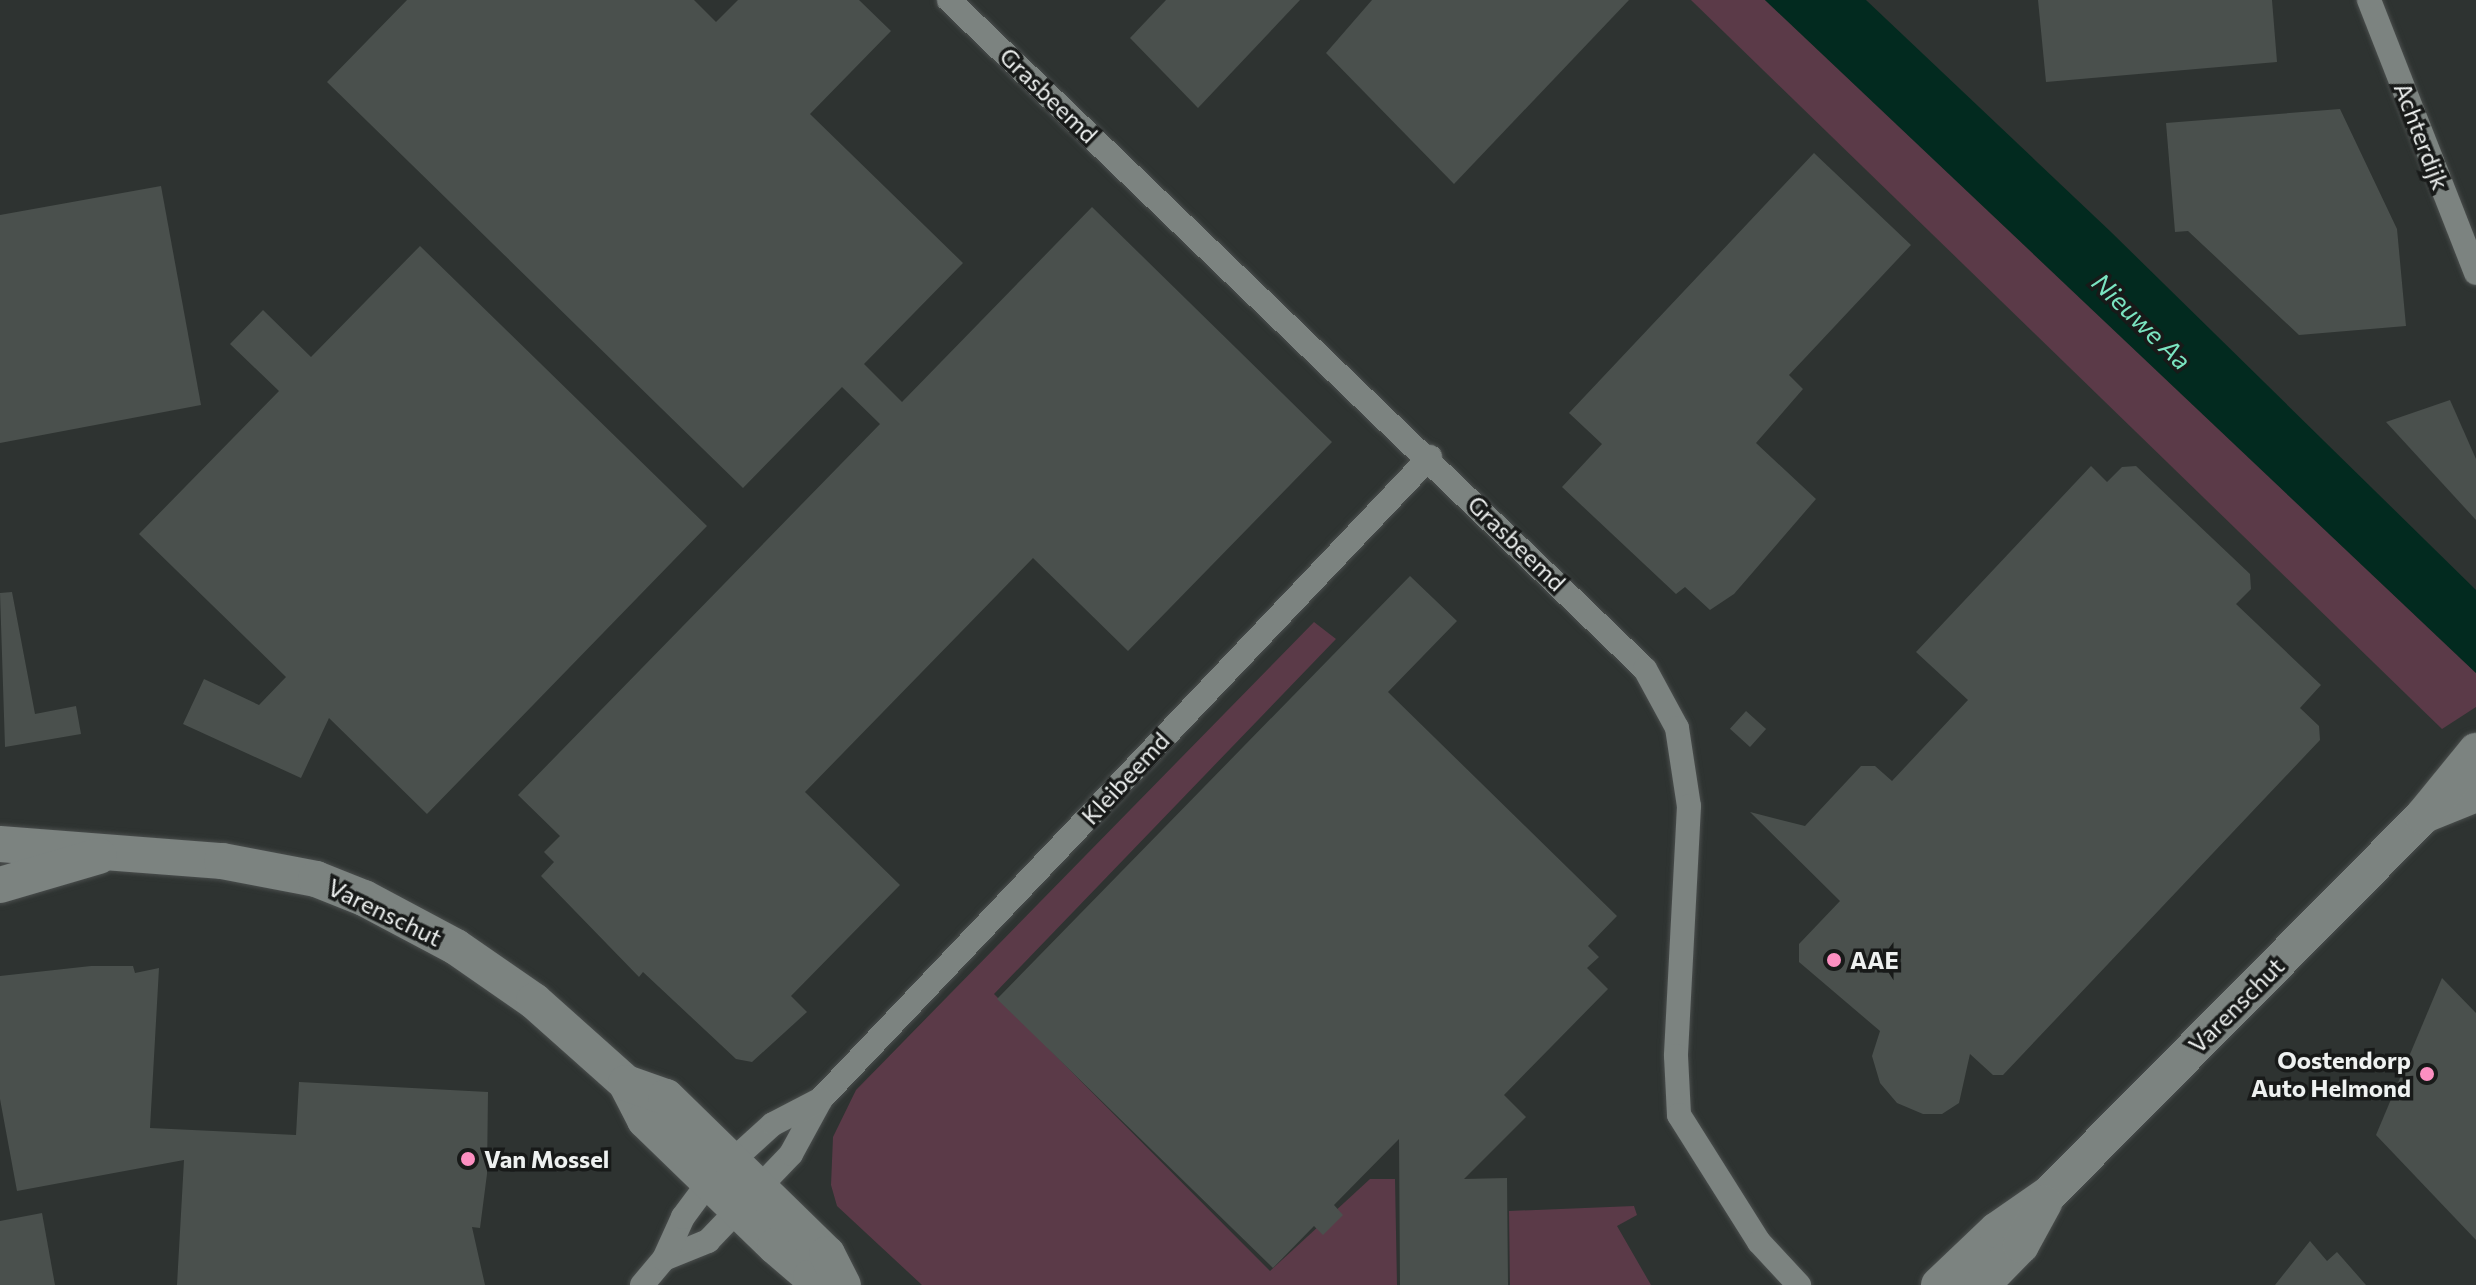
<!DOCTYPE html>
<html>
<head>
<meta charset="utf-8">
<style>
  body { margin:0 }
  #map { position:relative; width:2476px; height:1285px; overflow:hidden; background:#2e3331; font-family:Commissioner,sans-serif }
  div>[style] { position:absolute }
  .green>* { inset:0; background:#5b3a48 }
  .water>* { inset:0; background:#022a1f }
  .building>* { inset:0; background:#4a504d; transform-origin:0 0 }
  .roads { filter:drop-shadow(0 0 2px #4a4e4d) drop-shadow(0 0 2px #4a4e4d) }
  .street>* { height:24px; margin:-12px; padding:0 12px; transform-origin:12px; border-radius:12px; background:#7c8380 }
  .secondary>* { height:36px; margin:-18px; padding:0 18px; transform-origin:18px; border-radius:18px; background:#7c8380 }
  .dots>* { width:22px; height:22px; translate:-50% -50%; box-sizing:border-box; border:4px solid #181a19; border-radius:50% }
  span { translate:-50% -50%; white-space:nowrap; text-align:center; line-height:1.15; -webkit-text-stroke:7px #181a19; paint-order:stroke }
  .street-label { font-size:24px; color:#eef1f0 }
  .poi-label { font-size:24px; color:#eef1f0; font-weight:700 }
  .left { translate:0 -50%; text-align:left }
  .right { translate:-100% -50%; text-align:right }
  .water-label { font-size:26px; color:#7ae4c0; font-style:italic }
</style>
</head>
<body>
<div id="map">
  <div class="green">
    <div style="clip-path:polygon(1691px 0,1765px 0,2476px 673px,2476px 707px,2442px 729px)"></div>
    <div style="clip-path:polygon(1314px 622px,1336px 639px,994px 994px,1270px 1271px,1370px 1179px,1395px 1179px,1397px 1285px,922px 1285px,837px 1206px,831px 1185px,833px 1137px,856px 1090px)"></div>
    <div style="clip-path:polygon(1634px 1206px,1637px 1215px,1617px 1226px,1651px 1285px,1510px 1285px,1509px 1211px)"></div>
  </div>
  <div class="water">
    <div style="clip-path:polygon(1765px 0,1866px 0,2111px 232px,2476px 590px,2476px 673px)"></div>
  </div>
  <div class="building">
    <div style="clip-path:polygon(407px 0,694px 0,716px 22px,738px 0,859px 0,891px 31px,810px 114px,963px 263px,864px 364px,902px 402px,1092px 207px,1332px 442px,1128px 651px,1033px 558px,805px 792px,900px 885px,791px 996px,807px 1012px,752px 1062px,736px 1059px,643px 972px,639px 977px,541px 876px,554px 862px,544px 852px,560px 836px,518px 795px,880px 424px,842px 387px,743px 488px,327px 82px)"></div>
    <div style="clip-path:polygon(1166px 0,1300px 0,1198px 108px,1130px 38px)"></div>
    <div style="clip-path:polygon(1372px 0,1629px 0,1454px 184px,1326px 53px)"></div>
    <div style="clip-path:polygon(2038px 0,2272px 0,2277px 62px,2046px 82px)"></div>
    <div style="clip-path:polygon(2340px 109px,2397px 229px,2406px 326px,2299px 335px,2188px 231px,2175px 232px,2166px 123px)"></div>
    <div style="clip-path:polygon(1814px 153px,1911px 245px,1789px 375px,1803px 389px,1756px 443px,1816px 499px,1734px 594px,1710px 610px,1685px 587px,1676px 594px,1562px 487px,1602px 444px,1569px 413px)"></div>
    <div style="clip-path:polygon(161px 186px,201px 405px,0 443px,0 215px)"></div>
    <div style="clip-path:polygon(420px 246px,707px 526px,427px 814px,329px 718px,301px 778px,183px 724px,204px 679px,259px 705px,286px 677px,139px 534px,279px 391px,230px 344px,263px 310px,311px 357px)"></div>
    <div style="clip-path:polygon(2450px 400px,2476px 459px,2476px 520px,2386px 422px)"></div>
    <div style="clip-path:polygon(2091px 466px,2107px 482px,2122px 467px,2136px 466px,2250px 574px,2251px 589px,2236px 604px,2321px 685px,2300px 708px,2319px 726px,2320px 740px,2003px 1075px,1993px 1075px,1970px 1054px,1959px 1103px,1942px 1114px,1923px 1114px,1897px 1103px,1880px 1083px,1872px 1056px,1880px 1031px,1799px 962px,1799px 944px,1840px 901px,1750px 812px,1805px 826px,1861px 766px,1875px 766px,1892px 781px,1968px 700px,1916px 652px)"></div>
    <div style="clip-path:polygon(1410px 576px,1457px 621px,1388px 692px,1617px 916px,1588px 946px,1599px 957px,1587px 968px,1608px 989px,1504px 1095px,1526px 1117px,1464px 1179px,1507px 1178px,1508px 1285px,1400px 1285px,1399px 1139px,1334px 1205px,1343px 1215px,1323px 1235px,1314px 1226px,1273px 1268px,997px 999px)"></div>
    <div style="clip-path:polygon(12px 592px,35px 714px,76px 706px,81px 734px,5px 747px,0 593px)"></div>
    <div style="left:1746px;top:711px;width:27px;height:24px;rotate:42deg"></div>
    <div style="clip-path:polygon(91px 966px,133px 966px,135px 973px,159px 968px,150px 1128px,296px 1135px,299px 1082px,488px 1092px,487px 1174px,480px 1228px,472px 1227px,485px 1285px,177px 1285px,184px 1160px,17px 1191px,0 1099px,0 976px)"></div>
    <div style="clip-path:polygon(2442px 978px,2476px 1013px,2476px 1240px,2376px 1135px)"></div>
    <div style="clip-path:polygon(42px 1213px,55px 1285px,0 1285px,0 1221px)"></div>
    <div style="clip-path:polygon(2310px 1241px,2327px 1261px,2337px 1252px,2366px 1285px,2275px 1285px)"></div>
  </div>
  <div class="roads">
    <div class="street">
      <div style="left:949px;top:0;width:965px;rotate:43.87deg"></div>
      <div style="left:1645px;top:669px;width:67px;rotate:61.5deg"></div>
      <div style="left:1677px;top:728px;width:79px;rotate:81.3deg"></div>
      <div style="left:1689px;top:806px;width:250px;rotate:93deg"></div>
      <div style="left:1676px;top:1056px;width:59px;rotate:87.1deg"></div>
      <div style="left:1679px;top:1115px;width:150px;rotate:57.8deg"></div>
      <div style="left:1759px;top:1242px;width:59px;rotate:47.1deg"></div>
      <div style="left:2369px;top:0;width:293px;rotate:68.6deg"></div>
      <div style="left:664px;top:1259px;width:48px;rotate:-22.2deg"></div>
      <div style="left:708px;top:1241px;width:120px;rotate:-46.3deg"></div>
      <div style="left:791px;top:1154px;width:63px;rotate:-61.4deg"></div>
      <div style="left:821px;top:1099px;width:885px;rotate:-46.51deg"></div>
      <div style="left:642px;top:1285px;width:34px;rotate:-50deg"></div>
      <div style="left:664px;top:1259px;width:46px;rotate:-65.7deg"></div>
      <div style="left:683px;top:1217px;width:44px;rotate:-53.4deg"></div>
      <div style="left:709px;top:1182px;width:86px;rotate:-42.2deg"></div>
      <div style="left:773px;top:1124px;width:54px;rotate:-27.5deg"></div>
    </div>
    <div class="secondary">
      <div style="left:2424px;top:815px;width:56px;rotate:-22deg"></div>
      <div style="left:0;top:844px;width:223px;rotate:4.4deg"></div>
      <div style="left:222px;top:861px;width:96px;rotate:10.8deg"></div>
      <div style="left:316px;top:879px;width:52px;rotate:21.6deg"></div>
      <div style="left:364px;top:898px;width:104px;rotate:28deg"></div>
      <div style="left:456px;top:947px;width:95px;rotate:34.7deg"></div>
      <div style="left:534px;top:1001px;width:123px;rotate:41.7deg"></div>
      <div style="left:626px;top:1083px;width:42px;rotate:62.8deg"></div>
      <div style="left:645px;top:1120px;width:181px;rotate:44.1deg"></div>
      <div style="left:775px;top:1246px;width:48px;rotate:40.7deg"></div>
      <div style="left:811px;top:1277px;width:27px;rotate:17deg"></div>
      <div style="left:0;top:885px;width:103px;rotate:-16.3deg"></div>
      <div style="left:626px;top:1083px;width:42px;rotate:19.3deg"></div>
      <div style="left:666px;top:1097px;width:225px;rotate:44.3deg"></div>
      <div style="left:827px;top:1254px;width:35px;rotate:63deg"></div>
      <div style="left:1939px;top:1285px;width:80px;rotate:-43.5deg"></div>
      <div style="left:1997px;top:1230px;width:63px;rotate:-34.7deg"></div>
      <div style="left:2049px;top:1194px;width:532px;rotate:-45.3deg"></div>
      <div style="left:2423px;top:816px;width:84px;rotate:-50.8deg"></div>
      <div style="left:1982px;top:1285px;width:56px;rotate:-45.7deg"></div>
      <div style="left:2021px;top:1245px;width:48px;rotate:-61.3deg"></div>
    </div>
  </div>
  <div class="dots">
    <div style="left:1834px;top:960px;background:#fc8fc1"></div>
    <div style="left:2427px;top:1074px;background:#fc8fc1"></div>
    <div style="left:468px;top:1159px;background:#fc8fc1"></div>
  </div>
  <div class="street-label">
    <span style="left:1049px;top:95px;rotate:44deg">Grasbeemd</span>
    <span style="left:2422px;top:136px;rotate:69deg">Achterdijk</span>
    <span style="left:1517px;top:543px;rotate:44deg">Grasbeemd</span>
    <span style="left:1125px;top:778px;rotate:-47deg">Kleibeemd</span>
    <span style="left:385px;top:912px;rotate:26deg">Varenschut</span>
    <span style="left:2236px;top:1005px;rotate:-45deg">Varenschut</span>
  </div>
  <div class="poi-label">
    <span class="left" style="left:1850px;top:960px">AAE</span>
    <span class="right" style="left:2411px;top:1074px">Oostendorp<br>Auto Helmond</span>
    <span class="left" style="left:484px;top:1159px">Van Mossel</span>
  </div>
  <div class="water-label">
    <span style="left:2142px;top:321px;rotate:44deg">Nieuwe Aa</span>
  </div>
</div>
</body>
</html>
